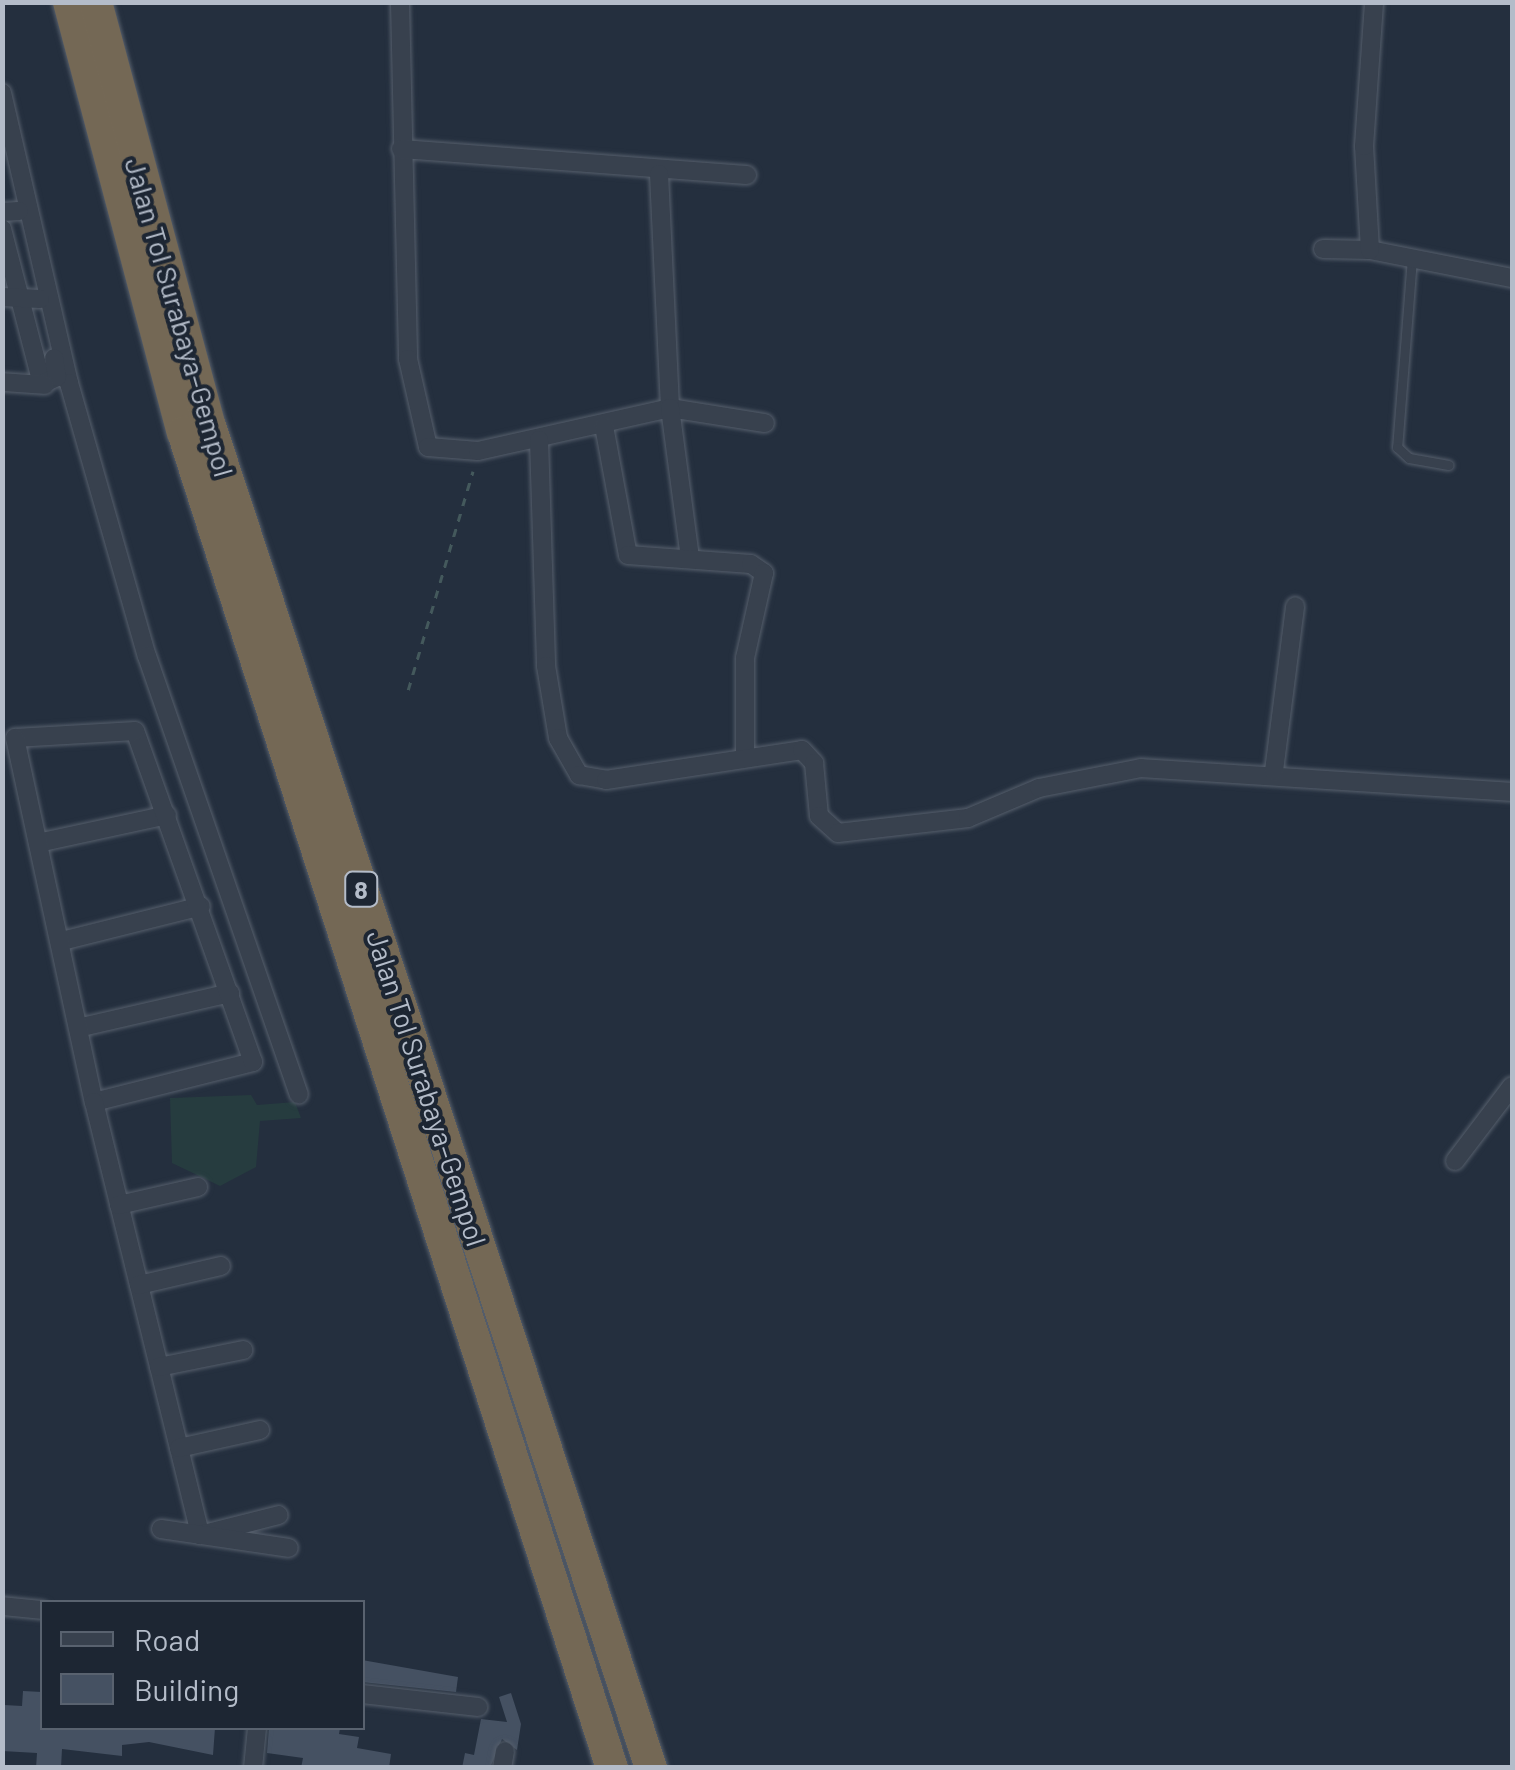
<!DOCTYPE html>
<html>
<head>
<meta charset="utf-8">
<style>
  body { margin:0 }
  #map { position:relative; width:1515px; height:1770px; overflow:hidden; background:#242f3e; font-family:Barlow,sans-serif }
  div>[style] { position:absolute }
  .green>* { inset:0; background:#263c3f }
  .building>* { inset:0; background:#455162 }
  .path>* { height:2.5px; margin-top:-1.25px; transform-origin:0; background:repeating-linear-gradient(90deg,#44595c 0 8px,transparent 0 16px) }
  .roads { filter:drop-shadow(0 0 2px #565f6c) drop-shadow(0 0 2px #565f6c) }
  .lane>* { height:9px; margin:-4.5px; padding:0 4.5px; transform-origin:4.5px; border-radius:4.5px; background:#38414e }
  .street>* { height:18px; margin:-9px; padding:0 9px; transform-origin:9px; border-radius:9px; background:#38414e }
  .highway>* { height:32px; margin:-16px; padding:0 16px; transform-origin:16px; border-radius:16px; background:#746855 }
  span { translate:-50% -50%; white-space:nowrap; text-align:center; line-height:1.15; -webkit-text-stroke:8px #1d2633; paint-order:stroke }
  .shield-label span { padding:2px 8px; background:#1d2633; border:2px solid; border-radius:8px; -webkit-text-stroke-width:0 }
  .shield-label { font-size:25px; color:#b4bcc9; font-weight:700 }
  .street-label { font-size:28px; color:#b4bcc9 }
  .frame { position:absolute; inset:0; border:5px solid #b4bcc9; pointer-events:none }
  .legend { position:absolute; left:40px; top:1600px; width:325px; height:130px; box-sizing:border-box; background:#1d2633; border:2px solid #59626f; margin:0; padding:12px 18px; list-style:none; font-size:30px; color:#b4bcc9 }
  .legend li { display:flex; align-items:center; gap:20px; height:50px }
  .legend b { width:50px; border:2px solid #59626f }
</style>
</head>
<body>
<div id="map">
  <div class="green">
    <div style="clip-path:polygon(251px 1095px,257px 1105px,295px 1102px,301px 1118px,260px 1121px,256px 1167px,220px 1186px,172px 1163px,170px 1098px)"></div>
  </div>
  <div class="building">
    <div style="clip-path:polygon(362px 1660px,458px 1677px,456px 1692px,362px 1682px)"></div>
    <div style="clip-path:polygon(23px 1691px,42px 1692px,42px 1728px,215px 1728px,213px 1755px,149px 1742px,122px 1745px,122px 1756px,62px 1749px,61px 1768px,36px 1768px,37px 1753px,2px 1751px,4px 1705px,22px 1706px)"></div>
    <div style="clip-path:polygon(511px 1693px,521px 1724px,517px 1750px,502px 1739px,490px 1768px,462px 1768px,465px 1753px,474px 1755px,481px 1719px,507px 1722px,499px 1697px)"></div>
    <div style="clip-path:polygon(269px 1728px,340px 1728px,339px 1734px,359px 1737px,357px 1748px,391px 1754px,389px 1768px,301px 1768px,303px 1758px,267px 1753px)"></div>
  </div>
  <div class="path">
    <div style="left:408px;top:690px;width:228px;rotate:-73.5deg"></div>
  </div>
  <div class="roads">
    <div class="lane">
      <div style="left:1412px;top:258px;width:190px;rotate:94.5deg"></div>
      <div style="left:1397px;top:447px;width:16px;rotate:43deg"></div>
      <div style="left:1409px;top:458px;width:40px;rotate:10deg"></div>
    </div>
    <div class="street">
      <div style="left:400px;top:2px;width:357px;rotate:88.7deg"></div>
      <div style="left:408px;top:359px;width:90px;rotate:77.2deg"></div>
      <div style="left:428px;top:447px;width:50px;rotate:4.6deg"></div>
      <div style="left:478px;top:451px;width:197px;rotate:-12.6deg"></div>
      <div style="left:670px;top:408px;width:96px;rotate:9deg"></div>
      <div style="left:2px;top:93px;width:298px;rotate:77deg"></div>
      <div style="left:69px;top:383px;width:284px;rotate:74.1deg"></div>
      <div style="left:147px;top:656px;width:464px;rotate:70.9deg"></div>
      <div style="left:401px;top:149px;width:347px;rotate:4.3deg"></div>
      <div style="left:659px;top:174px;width:234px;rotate:87.3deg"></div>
      <div style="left:670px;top:408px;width:150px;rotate:82.4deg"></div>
      <div style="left:2px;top:212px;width:17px;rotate:-3deg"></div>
      <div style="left:2px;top:229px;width:160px;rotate:75.5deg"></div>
      <div style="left:42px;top:384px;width:17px;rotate:-25deg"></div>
      <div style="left:57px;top:377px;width:19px;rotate:-99deg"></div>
      <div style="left:1323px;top:249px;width:47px;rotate:1.2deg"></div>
      <div style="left:1370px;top:250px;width:145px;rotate:11.2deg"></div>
      <div style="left:1370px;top:250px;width:104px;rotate:-93.3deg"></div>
      <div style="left:1364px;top:146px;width:144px;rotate:-86deg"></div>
      <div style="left:2px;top:297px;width:38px;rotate:3deg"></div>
      <div style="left:2px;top:382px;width:43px;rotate:4deg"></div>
      <div style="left:604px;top:426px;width:131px;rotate:79.5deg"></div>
      <div style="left:628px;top:555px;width:123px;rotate:4.2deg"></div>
      <div style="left:751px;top:564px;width:16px;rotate:35deg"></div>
      <div style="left:764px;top:573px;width:87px;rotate:102.6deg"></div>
      <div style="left:745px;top:658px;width:97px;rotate:90deg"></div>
      <div style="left:539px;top:440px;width:226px;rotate:88.2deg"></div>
      <div style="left:546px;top:666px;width:73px;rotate:80.5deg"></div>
      <div style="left:558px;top:738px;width:43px;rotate:60.4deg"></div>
      <div style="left:579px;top:775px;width:27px;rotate:10deg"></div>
      <div style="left:606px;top:780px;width:198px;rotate:-8.7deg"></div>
      <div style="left:802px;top:750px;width:18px;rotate:47deg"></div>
      <div style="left:814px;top:763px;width:53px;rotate:84.6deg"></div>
      <div style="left:819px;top:816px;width:25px;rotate:42deg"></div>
      <div style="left:838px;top:833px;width:131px;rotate:-6.6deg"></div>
      <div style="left:968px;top:818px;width:77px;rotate:-22.9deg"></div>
      <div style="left:1039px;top:788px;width:104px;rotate:-11.1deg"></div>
      <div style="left:1141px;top:768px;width:372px;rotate:3.7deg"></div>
      <div style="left:1274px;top:771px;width:166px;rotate:-82.7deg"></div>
      <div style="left:38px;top:843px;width:132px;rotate:-12.2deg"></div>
      <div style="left:62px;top:941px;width:143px;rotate:-14.1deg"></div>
      <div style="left:82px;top:1027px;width:152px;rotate:-12.9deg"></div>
      <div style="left:94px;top:1102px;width:164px;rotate:-14.1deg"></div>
      <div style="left:253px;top:1062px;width:351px;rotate:-109.6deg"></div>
      <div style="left:135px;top:731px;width:120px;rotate:176.7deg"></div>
      <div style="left:15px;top:738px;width:372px;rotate:77.8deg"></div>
      <div style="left:94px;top:1102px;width:446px;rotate:76.2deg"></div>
      <div style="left:200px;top:1535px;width:81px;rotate:-14.2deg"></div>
      <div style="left:1455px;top:1161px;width:94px;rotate:-52.8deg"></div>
      <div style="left:119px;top:1205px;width:81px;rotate:-12.8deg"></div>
      <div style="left:139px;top:1285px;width:84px;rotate:-13deg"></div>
      <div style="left:159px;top:1367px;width:86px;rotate:-11.4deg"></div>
      <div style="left:179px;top:1448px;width:83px;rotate:-12.5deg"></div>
      <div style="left:161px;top:1529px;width:129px;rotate:8.4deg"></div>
      <div style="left:2px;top:1606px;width:40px;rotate:5.7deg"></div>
      <div style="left:362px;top:1694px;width:117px;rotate:6.4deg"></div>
      <div style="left:253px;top:1768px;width:40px;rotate:-84.3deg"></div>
      <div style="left:502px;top:1768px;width:17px;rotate:-80deg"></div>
    </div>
    <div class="highway">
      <div style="left:69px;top:2px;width:445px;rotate:75.2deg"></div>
      <div style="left:183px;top:432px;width:1403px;rotate:72.2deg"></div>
      <div style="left:96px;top:2px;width:439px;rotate:75deg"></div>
      <div style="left:210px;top:426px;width:1413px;rotate:71.81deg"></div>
    </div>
  </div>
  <div class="shield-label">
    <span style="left:361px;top:889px">8</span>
  </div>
  <div class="street-label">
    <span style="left:180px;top:317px;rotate:74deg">Jalan Tol Surabaya–Gempol</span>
    <span style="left:427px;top:1088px;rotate:72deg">Jalan Tol Surabaya–Gempol</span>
  </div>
  <div class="frame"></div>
  <ul class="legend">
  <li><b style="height:12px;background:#38414e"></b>Road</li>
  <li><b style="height:28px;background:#455162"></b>Building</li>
  </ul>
</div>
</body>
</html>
